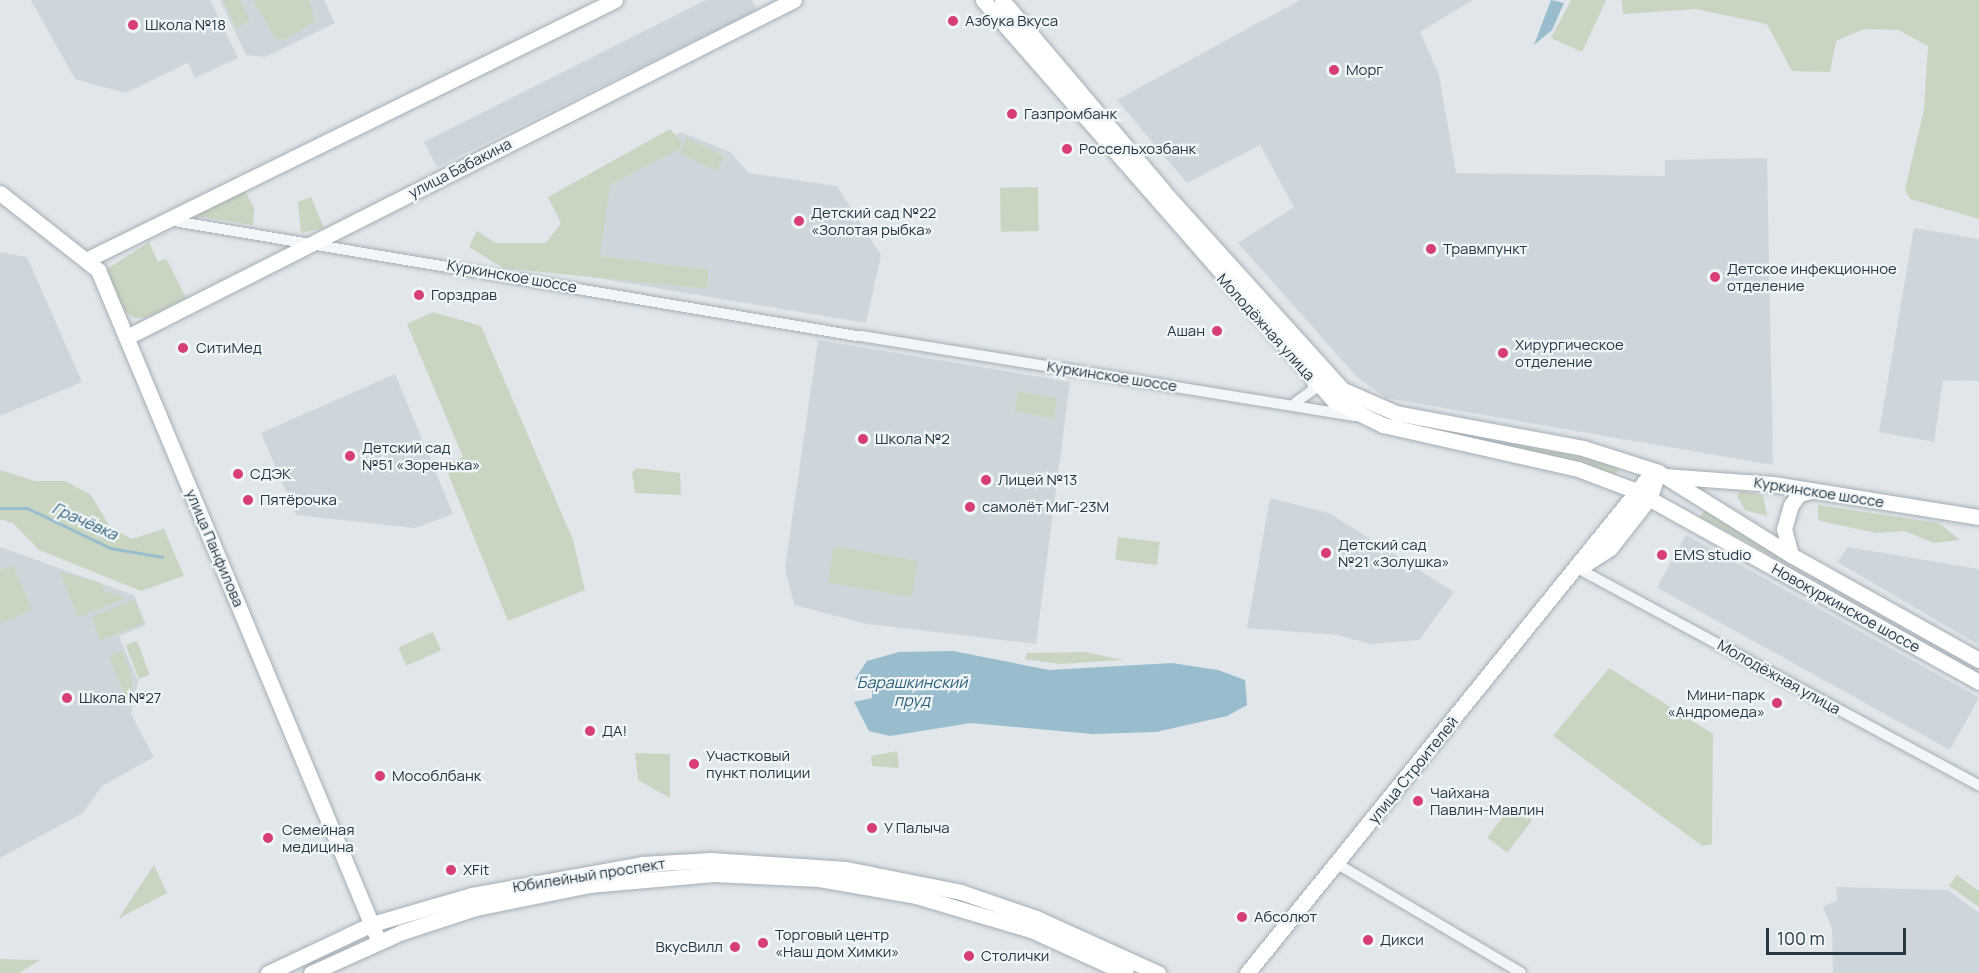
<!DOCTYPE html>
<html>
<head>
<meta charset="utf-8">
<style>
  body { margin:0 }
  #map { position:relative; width:1979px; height:973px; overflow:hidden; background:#e0e6ea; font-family:Manrope,sans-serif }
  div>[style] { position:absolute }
  .built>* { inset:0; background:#ced6dc; transform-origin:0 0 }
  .green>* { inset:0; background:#cad5c1; transform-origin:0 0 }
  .water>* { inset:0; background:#99bdcc }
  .stream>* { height:3px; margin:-1.5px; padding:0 1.5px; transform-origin:1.5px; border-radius:1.5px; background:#99bdcc }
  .roads { filter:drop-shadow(0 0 2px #a5aeb5) drop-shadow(0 0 2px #a5aeb5) }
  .street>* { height:10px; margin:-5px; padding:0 5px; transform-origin:5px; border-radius:5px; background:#f3f6f8 }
  .secondary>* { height:15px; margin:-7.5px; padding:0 7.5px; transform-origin:7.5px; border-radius:7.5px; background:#fff }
  .dots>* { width:16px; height:16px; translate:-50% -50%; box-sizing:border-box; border:3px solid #f0f5f7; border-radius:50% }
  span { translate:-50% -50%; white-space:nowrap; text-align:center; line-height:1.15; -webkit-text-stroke:4.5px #f0f5f7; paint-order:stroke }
  .poi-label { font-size:15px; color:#283843 }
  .left { translate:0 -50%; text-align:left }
  .right { translate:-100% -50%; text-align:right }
  .street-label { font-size:15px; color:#283843 }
  .water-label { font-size:16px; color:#2f6179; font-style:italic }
  .scale { position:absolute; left:1766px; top:928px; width:140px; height:27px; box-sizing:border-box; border:3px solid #283843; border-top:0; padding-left:8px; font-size:18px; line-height:21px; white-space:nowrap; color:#283843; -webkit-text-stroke:4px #f0f5f7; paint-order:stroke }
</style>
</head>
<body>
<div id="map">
  <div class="built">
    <div style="clip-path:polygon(31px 0,210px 0,238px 58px,195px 78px,188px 63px,125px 93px,75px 79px)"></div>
    <div style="clip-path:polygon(220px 0,324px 0,335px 23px,265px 57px,246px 55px)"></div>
    <div style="clip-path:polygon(706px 0,752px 0,757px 10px,437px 167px,424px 142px)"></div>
    <div style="clip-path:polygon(1300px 0,1473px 0,1420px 32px,1439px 75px,1456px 173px,1665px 176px,1665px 160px,1767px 158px,1773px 465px,1386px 398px,1357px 377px,1238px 243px,1294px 207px,1260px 145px,1187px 183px,1117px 100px)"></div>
    <div style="clip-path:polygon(681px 132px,730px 152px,749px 173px,837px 186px,881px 255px,866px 323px,585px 276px,604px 182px)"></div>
    <div style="clip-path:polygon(1914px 228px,1979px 239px,1979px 381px,1943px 380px,1934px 442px,1879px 432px)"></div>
    <div style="clip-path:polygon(0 252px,27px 257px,82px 382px,0 416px)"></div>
    <div style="clip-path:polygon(818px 340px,1070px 382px,1036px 644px,868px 624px,794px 605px,785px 568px)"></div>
    <div style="clip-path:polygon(395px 374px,453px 514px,415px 528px,296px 515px,261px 433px)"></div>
    <div style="clip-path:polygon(1270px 498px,1329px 513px,1454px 592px,1419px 640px,1370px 644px,1338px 635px,1247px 628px)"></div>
    <div style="left:1686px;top:535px;width:335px;height:60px;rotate:29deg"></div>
    <div style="clip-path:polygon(0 547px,134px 595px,146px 625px,119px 636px,138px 681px,131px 714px,154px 757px,102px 786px,83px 813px,0 858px)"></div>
    <div style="clip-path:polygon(1848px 547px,1979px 569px,1979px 645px,1837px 562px)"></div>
    <div style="clip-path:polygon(1836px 887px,1948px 890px,1979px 913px,1979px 973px,1833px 973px,1832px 929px,1823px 906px,1837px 901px)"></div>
  </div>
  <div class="green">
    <div style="clip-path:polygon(223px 0,240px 0,250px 21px,236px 28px)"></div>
    <div style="clip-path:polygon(253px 0,309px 0,315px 21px,285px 40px,276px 39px)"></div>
    <div style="clip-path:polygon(1571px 0,1606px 0,1582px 52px,1551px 38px)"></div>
    <div style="clip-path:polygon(1622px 0,1979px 0,1979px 219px,1910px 199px,1905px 189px,1924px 110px,1928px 46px,1898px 30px,1864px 29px,1836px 41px,1830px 72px,1792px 71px,1767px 24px,1696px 9px,1623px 14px)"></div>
    <div style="clip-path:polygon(670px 129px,682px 142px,680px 149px,610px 185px,600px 256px,709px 270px,707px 289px,503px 268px,469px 247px,477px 231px,496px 243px,546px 243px,561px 223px,548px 197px)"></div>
    <div style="left:687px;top:138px;width:41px;height:17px;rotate:26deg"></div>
    <div style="left:1038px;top:187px;width:44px;height:38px;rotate:89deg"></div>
    <div style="clip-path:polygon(245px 191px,254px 208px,253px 225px,195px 216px)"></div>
    <div style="clip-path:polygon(311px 197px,324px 228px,301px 233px,298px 202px)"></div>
    <div style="clip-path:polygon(149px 242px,158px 262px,166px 258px,186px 298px,146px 318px,133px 318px,124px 310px,107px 269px)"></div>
    <div style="clip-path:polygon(433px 312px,481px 326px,573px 540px,585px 590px,508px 621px,445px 466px,463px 457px,407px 324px)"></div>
    <div style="left:1018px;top:391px;width:40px;height:21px;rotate:10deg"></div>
    <div style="clip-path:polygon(1474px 438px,1608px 461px,1619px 471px,1614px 474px)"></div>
    <div style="clip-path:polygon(637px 468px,680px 473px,681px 495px,635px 493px,632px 472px)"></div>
    <div style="clip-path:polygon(0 470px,34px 481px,65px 481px,91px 495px,110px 527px,132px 539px,164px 529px,184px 576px,141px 591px,39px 550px,13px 523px,0 519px)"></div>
    <div style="clip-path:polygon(1741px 491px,1763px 495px,1767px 516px,1745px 510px,1737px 496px)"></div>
    <div style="clip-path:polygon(1818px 505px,1939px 523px,1960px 540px,1934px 543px,1904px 531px,1877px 533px,1829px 523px,1818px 520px)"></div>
    <div style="clip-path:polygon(1706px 509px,1785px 561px,1784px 562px,1700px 517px)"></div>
    <div style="left:1118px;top:537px;width:42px;height:23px;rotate:7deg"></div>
    <div style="left:834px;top:546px;width:85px;height:37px;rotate:10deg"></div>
    <div style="clip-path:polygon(13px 565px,32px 610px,0 623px,0 570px)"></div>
    <div style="clip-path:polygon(60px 572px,101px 583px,105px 591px,126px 598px,78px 617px)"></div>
    <div style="left:135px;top:600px;width:25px;height:47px;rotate:69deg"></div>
    <div style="left:433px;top:632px;width:20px;height:38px;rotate:66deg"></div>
    <div style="left:137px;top:641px;width:36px;height:12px;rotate:69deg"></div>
    <div style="clip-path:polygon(122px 651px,133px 680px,129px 707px,109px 656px)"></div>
    <div style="clip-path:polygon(1086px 652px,1122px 660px,1060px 664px,1025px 659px,1027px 653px)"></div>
    <div style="clip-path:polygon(1609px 668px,1713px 734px,1712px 844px,1702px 846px,1553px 736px)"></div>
    <div style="clip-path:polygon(897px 751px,899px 768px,872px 766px,871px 756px)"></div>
    <div style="clip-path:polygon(635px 753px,670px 754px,670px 798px,638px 780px)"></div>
    <div style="left:1512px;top:805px;width:25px;height:41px;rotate:37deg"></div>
    <div style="clip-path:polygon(154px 865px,167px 893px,118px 919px)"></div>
    <div style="clip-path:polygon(1957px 875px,1979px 891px,1979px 907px,1949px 886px)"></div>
    <div style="clip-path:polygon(0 959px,40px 960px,19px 973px,0 973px)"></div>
  </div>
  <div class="water">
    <div style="clip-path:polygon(1551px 0,1564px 3px,1552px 30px,1534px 45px)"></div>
    <div style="clip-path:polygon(953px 651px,1049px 670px,1172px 663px,1218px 670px,1245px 680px,1247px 705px,1227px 716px,1156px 732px,1093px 734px,971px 723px,890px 736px,869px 731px,854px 702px,872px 698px,872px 687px,855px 679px,867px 661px,899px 652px)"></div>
  </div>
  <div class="stream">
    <div style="left:0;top:508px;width:27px"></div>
    <div style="left:27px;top:508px;width:92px;rotate:25.7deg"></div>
    <div style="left:110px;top:548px;width:53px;rotate:9.8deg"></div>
  </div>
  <div class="roads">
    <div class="street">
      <div style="left:168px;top:220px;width:699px;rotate:9.56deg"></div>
      <div style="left:861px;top:336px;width:500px;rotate:9.2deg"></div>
      <div style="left:1295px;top:403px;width:22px;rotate:-36deg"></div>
      <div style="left:1313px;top:390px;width:11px;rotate:-95deg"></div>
      <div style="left:1579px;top:569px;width:455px;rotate:28.4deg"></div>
      <div style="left:1336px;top:863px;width:215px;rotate:30.7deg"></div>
    </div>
    <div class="secondary">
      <div style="left:983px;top:0;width:533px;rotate:48.8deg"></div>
      <div style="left:1334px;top:401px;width:55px;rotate:26.1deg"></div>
      <div style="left:1383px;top:425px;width:200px;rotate:12.7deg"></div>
      <div style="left:1578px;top:469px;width:60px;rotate:20.6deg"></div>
      <div style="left:1634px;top:490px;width:395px;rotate:29.1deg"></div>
      <div style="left:1002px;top:0;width:251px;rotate:49.8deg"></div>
      <div style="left:1164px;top:192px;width:267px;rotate:47.9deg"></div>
      <div style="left:1343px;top:390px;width:58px;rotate:23.5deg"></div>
      <div style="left:1396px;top:413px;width:190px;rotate:10.6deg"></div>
      <div style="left:1583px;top:448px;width:79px;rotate:17.7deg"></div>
      <div style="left:1658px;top:472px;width:157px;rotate:32deg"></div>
      <div style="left:1791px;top:555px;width:215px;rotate:29.2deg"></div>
      <div style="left:0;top:193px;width:125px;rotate:38.2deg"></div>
      <div style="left:98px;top:270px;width:728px;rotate:67.31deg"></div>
      <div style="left:88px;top:259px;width:587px;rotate:-26.17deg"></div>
      <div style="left:127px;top:337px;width:747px;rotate:-26.81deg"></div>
      <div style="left:1791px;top:555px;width:27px;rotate:-105deg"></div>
      <div style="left:1784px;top:529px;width:25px;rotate:-74deg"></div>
      <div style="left:1791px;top:505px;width:14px;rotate:-54deg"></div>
      <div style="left:1799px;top:494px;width:12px;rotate:-14deg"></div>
      <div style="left:1584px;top:565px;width:31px;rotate:-33deg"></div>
      <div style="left:1610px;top:548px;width:65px;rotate:-51.9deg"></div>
      <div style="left:1650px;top:497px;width:26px;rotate:-72deg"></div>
      <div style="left:268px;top:973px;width:115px;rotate:-25.2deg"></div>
      <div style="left:372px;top:924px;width:104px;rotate:-16.2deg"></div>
      <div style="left:472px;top:895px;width:173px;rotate:-10.3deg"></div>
      <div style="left:642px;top:864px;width:69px;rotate:-3.3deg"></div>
      <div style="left:711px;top:860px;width:135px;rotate:3.8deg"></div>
      <div style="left:846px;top:869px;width:117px;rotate:11.3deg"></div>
      <div style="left:961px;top:892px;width:79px;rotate:19.1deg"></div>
      <div style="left:1036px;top:918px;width:134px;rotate:24.3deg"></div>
      <div style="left:311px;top:973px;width:100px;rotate:-24.3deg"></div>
      <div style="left:402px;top:932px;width:78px;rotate:-18deg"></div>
      <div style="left:476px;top:908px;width:115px;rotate:-11.5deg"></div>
      <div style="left:589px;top:885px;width:125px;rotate:-5deg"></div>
      <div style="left:714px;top:874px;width:105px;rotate:2.7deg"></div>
      <div style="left:819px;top:879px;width:98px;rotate:9.9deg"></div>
      <div style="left:916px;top:896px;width:120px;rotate:16.5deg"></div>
      <div style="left:1031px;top:930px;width:104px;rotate:24.4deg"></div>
      <div style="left:1247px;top:973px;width:641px;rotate:-51.02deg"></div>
      <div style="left:1650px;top:475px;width:123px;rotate:4.2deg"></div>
      <div style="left:1773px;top:484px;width:209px;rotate:9.1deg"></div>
    </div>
  </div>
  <div class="dots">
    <div style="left:953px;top:21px;background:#d73e77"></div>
    <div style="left:133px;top:25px;background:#d73e77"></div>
    <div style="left:1334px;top:70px;background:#d73e77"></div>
    <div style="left:1012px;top:114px;background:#d73e77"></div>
    <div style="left:1067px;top:149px;background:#d73e77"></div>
    <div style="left:799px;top:221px;background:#d73e77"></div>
    <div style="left:1431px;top:249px;background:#d73e77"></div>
    <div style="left:1715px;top:277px;background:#d73e77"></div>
    <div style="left:419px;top:295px;background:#d73e77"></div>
    <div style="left:1217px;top:331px;background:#d73e77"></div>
    <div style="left:183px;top:348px;background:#d73e77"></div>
    <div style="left:1503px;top:353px;background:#d73e77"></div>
    <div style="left:863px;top:439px;background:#d73e77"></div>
    <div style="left:350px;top:456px;background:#d73e77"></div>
    <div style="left:238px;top:474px;background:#d73e77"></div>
    <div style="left:986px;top:480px;background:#d73e77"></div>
    <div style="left:248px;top:500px;background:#d73e77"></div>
    <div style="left:970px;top:507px;background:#d73e77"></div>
    <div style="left:1326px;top:553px;background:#d73e77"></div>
    <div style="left:1662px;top:555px;background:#d73e77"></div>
    <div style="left:67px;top:698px;background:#d73e77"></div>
    <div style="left:1777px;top:703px;background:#d73e77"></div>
    <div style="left:590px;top:731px;background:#d73e77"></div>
    <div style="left:694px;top:764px;background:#d73e77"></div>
    <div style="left:380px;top:776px;background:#d73e77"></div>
    <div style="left:1418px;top:801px;background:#d73e77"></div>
    <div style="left:872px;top:828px;background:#d73e77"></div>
    <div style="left:268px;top:838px;background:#d73e77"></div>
    <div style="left:451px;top:870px;background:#d73e77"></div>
    <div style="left:1242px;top:917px;background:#d73e77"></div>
    <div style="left:1368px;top:940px;background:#d73e77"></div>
    <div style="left:763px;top:943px;background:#d73e77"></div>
    <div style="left:735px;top:947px;background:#d73e77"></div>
    <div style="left:969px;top:956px;background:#d73e77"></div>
  </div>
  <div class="poi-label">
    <span class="left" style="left:965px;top:21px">Азбука Вкуса</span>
    <span class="left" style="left:145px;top:25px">Школа №18</span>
    <span class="left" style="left:1346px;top:70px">Морг</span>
    <span class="left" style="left:1024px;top:114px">Газпромбанк</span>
    <span class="left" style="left:1079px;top:149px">Россельхозбанк</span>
    <span class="left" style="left:811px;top:221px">Детский сад №22<br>«Золотая рыбка»</span>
    <span class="left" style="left:1443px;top:249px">Травмпункт</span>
    <span class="left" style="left:1727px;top:277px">Детское инфекционное<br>отделение</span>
    <span class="left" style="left:431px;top:295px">Горздрав</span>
    <span class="right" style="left:1205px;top:331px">Ашан</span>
    <span class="left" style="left:1515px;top:353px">Хирургическое<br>отделение</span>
    <span class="left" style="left:196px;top:348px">СитиМед</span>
    <span class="left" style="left:875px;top:439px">Школа №2</span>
    <span class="left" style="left:362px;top:456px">Детский сад<br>№51 «Зоренька»</span>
    <span class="left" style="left:250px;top:474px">СДЭК</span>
    <span class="left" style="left:998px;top:480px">Лицей №13</span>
    <span class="left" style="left:260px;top:500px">Пятёрочка</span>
    <span class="left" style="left:982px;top:507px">самолёт МиГ-23М</span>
    <span class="left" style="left:1338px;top:553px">Детский сад<br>№21 «Золушка»</span>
    <span class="left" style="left:1674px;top:555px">EMS studio</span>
    <span class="right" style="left:1765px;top:703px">Мини-парк<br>«Андромеда»</span>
    <span class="left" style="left:79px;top:698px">Школа №27</span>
    <span class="left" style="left:602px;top:731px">ДА!</span>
    <span class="left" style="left:706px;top:764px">Участковый<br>пункт полиции</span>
    <span class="left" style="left:392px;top:776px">Мособлбанк</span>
    <span class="left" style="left:1430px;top:801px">Чайхана<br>Павлин-Мавлин</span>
    <span class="left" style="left:884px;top:828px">У Палыча</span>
    <span class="left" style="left:282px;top:838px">Семейная<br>медицина</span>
    <span class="left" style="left:463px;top:870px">XFit</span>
    <span class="left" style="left:1254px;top:917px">Абсолют</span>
    <span class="left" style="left:775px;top:943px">Торговый центр<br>«Наш дом Химки»</span>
    <span class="left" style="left:1380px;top:940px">Дикси</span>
    <span class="right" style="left:723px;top:947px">ВкусВилл</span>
    <span class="left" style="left:981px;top:956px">Столички</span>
  </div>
  <div class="street-label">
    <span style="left:460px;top:168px;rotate:-27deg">улица Бабакина</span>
    <span style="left:512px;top:276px;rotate:10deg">Куркинское шоссе</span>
    <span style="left:1266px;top:327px;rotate:48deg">Молодёжная улица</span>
    <span style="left:1112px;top:376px;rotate:9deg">Куркинское шоссе</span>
    <span style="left:1819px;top:492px;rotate:9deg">Куркинское шоссе</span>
    <span style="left:215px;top:548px;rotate:67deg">улица Панфилова</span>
    <span style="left:1846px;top:608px;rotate:29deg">Новокуркинское шоссе</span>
    <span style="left:1779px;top:677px;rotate:29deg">Молодёжная улица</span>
    <span style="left:1413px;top:770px;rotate:-51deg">улица Строителей</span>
    <span style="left:589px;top:875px;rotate:-9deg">Юбилейный проспект</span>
  </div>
  <div class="water-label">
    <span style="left:85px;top:521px;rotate:24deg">Грачёвка</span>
    <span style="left:912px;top:691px">Барашкинский<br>пруд</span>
  </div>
  <div class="scale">100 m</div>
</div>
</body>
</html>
